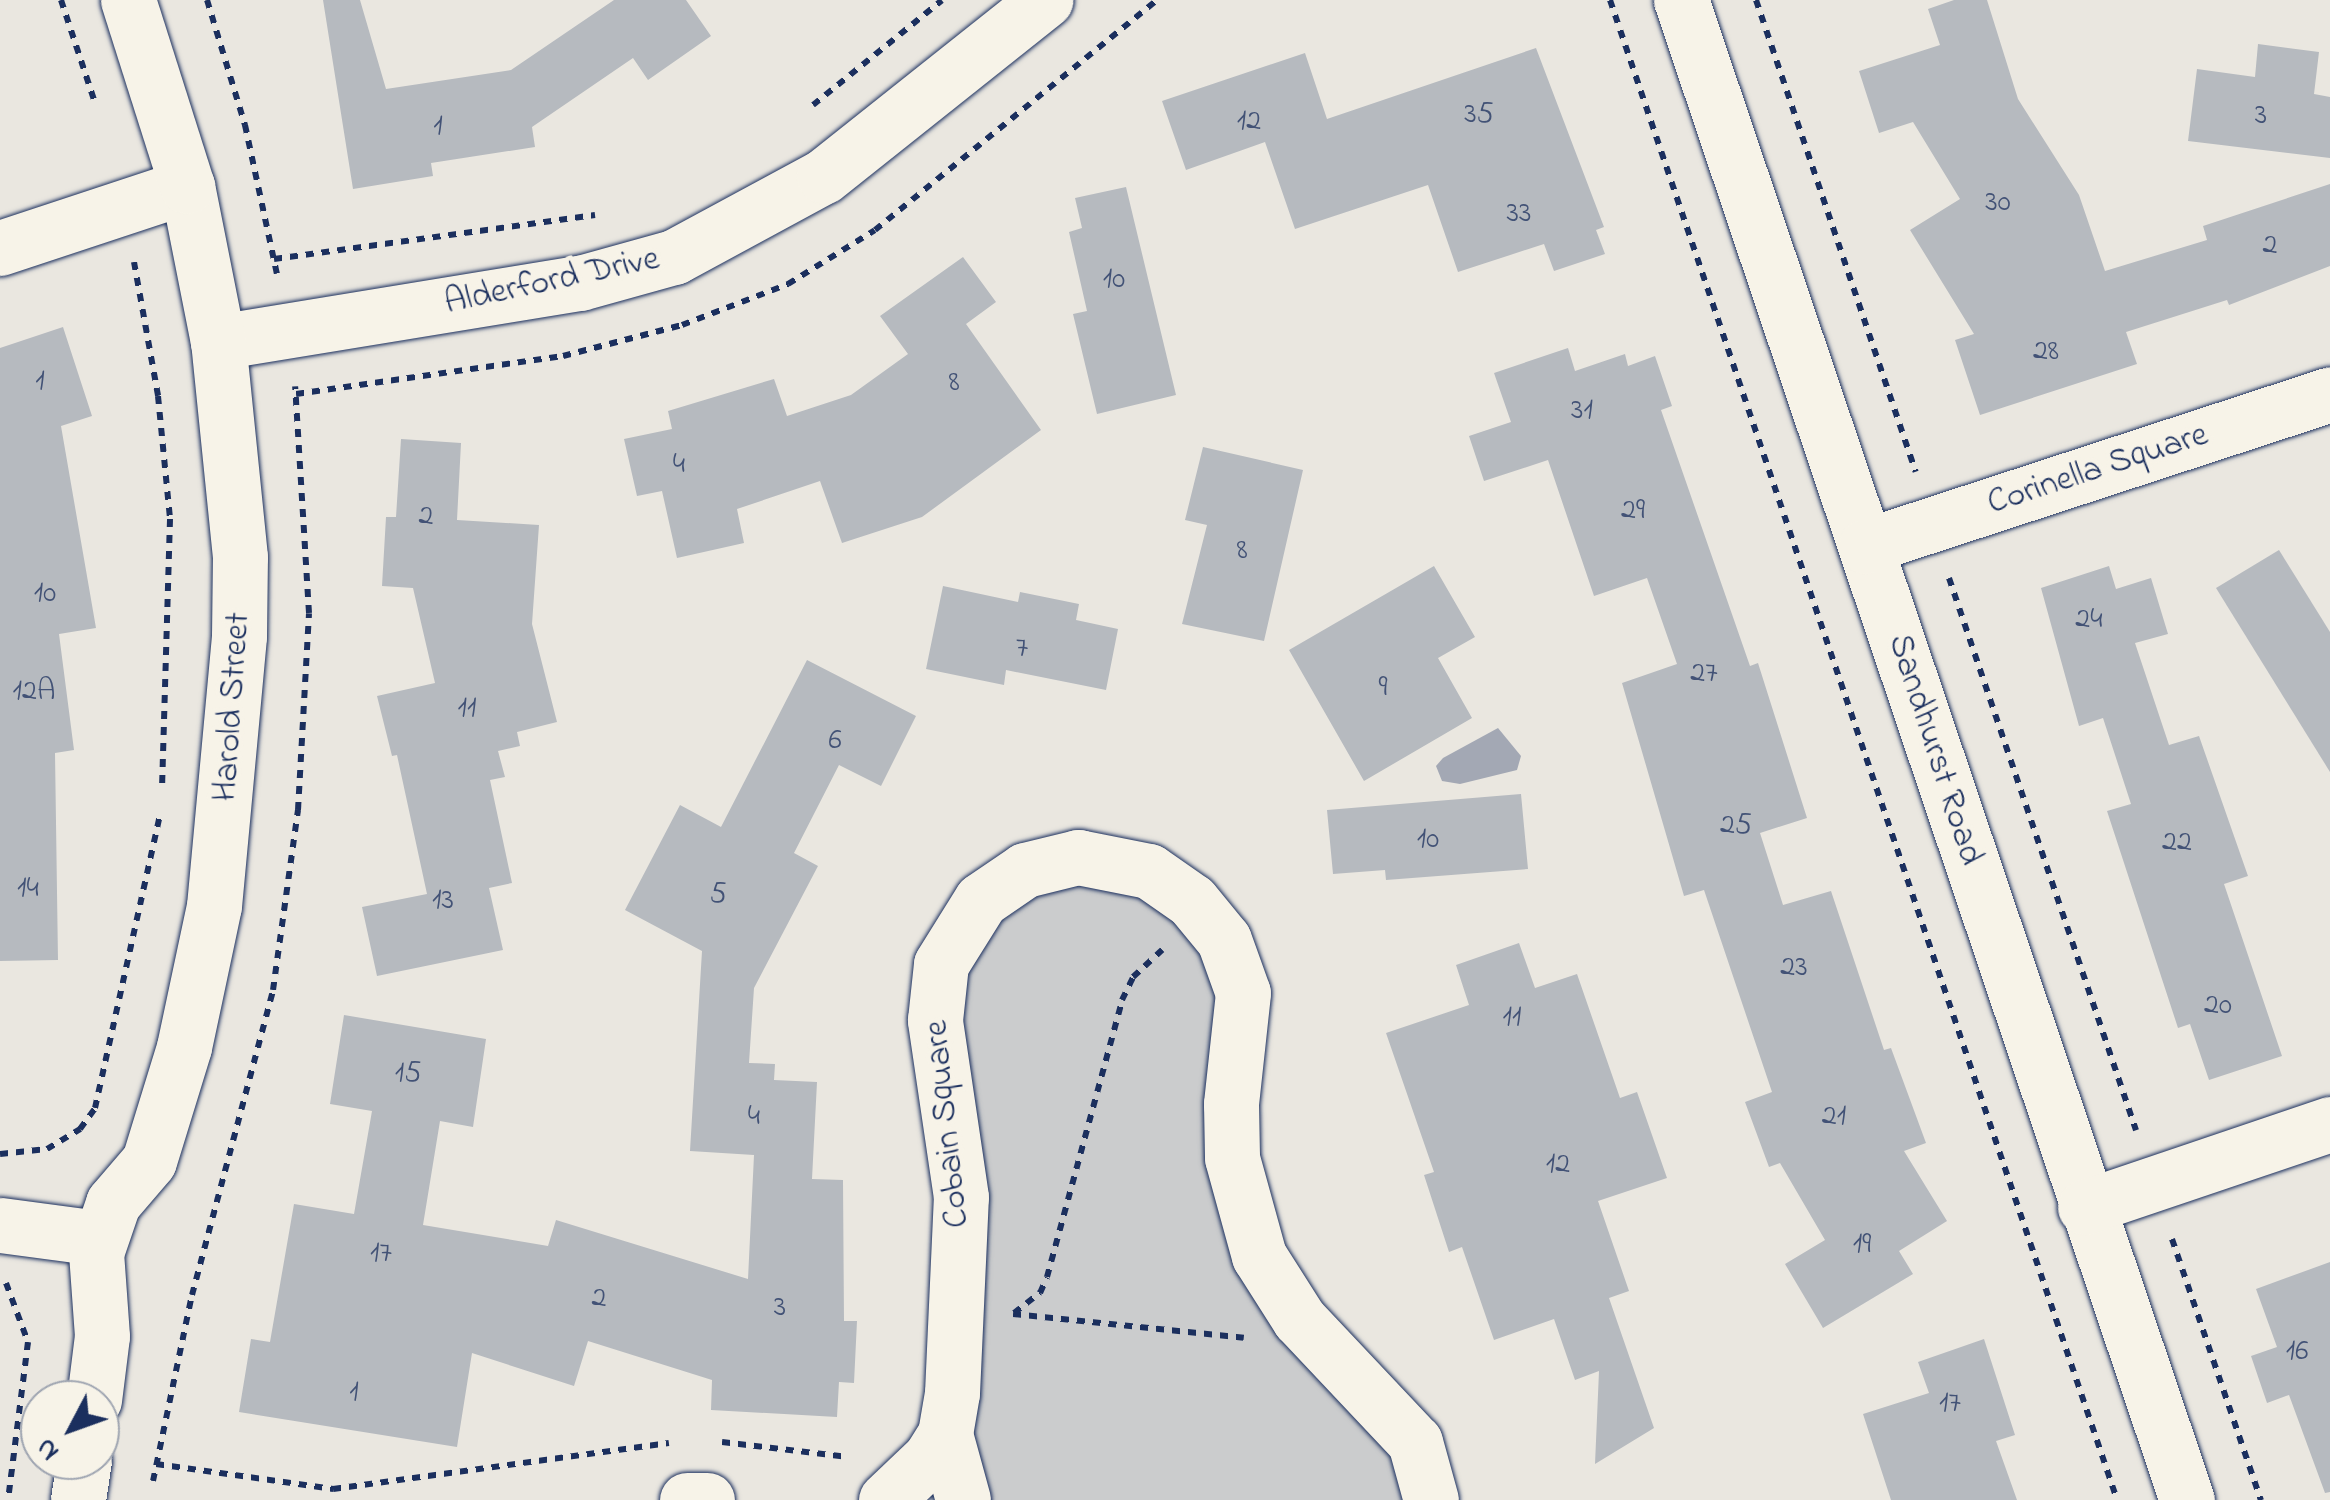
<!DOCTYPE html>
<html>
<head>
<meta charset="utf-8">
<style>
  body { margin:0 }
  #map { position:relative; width:2330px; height:1500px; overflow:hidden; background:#eae7e0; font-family:"Indie Flower",sans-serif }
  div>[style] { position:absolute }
  .green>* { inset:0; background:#cbcccd }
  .water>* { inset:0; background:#a3a8b4 }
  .building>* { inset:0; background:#b6babf }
  .path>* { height:6px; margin-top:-3px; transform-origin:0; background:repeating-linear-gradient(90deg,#1b2f5e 0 8px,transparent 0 16px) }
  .roads { filter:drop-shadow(0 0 2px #1b2f5e) drop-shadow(0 0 2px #1b2f5e) }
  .minor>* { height:55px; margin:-27.5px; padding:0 27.5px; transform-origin:27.5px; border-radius:27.5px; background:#f7f3e8 }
  .tertiary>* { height:55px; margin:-27.5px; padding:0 27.5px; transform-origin:27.5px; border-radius:27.5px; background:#f7f3e8 }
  span { translate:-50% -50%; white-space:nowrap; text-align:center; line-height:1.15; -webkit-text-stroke:9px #f7f3e8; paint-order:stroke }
  .number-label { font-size:30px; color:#425276 }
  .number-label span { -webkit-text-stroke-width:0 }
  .street-label { font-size:35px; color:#1b2f5e }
  .north { position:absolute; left:20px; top:1380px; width:100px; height:100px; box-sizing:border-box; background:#f7f3e8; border:2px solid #9fa5b1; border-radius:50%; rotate:229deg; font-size:28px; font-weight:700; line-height:40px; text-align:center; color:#1b2f5e }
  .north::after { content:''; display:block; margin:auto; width:35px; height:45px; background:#1b2f5e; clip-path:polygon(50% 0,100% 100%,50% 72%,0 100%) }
</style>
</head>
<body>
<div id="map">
  <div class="green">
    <div style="clip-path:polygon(1052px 861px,1210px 919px,1232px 1158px,1430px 1500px,963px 1500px,941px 964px)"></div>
  </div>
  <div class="water">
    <div style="clip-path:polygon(1498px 728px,1521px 756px,1517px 770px,1460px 784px,1442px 781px,1436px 766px,1443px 758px)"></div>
  </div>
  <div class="building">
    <div style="clip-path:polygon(323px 0,360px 0,386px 89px,511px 70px,614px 0,686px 0,711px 36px,648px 80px,633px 58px,532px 127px,535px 147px,431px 163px,433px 176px,353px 189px)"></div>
    <div style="clip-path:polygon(1954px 0,1987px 0,2018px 99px,2079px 195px,2105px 271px,2207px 240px,2203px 226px,2330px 184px,2330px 266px,2229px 305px,2227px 300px,2126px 332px,2137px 364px,1980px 415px,1955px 340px,1974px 334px,1910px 230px,1960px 199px,1913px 122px,1879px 133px,1859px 71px,1940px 45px,1928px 9px)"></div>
    <div style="clip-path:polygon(2258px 44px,2319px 52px,2314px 94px,2330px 97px,2330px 158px,2188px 141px,2197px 69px,2255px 77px)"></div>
    <div style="clip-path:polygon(1536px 48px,1604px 227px,1596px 230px,1605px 254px,1554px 271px,1544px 244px,1458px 272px,1428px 185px,1295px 229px,1265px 142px,1186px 170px,1162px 101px,1305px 53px,1327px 119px)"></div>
    <div style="clip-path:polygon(1126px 187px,1176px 395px,1097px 414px,1073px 314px,1087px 311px,1069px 232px,1082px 228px,1075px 198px)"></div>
    <div style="clip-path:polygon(963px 257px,996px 302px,966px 324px,1041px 430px,922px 517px,842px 543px,820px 481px,737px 509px,744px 543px,677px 558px,662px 491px,637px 496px,624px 439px,672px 429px,668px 411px,774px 379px,787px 416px,851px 395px,908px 354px,880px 316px)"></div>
    <div style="clip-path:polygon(63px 327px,92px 416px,61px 426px,96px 628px,59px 634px,74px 750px,55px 753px,58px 960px,0 961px,0 348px)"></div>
    <div style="clip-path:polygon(1568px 348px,1575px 371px,1625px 354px,1628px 366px,1655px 356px,1672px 406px,1661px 410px,1750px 666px,1758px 663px,1807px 818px,1760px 833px,1783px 905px,1831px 891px,1884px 1050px,1891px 1048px,1926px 1143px,1904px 1151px,1947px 1221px,1899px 1251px,1913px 1274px,1823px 1328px,1785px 1264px,1825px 1240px,1780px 1163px,1769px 1167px,1745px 1102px,1772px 1092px,1704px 890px,1684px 896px,1622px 683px,1677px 664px,1647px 578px,1594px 596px,1548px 460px,1484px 481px,1469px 436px,1511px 422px,1494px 373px)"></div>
    <div style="clip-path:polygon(401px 439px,461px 443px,457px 520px,539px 525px,532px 624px,557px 722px,517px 732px,520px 746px,498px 751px,505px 777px,490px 780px,512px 883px,489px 888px,503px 950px,377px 976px,362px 907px,427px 894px,397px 755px,392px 756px,377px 696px,435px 683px,413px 588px,382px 586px,386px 517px,396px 517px)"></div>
    <div style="clip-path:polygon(1203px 447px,1303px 470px,1264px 641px,1182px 624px,1207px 525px,1185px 520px)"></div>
    <div style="clip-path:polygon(2279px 550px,2330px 632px,2330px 772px,2216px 588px)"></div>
    <div style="clip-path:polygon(1434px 566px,1475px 637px,1438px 658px,1472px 718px,1364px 781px,1289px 650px)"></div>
    <div style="clip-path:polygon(2109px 566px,2116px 589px,2151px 578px,2168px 634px,2135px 643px,2169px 745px,2199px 736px,2248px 876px,2224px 884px,2282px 1056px,2209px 1080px,2190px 1024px,2178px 1028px,2107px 811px,2131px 804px,2103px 718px,2079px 726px,2041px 588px)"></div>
    <div style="clip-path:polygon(943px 586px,1018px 602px,1020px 592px,1079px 604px,1076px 620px,1118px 629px,1106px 690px,1006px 670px,1004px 685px,926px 669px)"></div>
    <div style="clip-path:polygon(807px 660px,916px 716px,881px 786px,839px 765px,794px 853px,818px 866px,754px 988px,749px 1063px,775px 1064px,774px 1080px,817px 1082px,812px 1179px,843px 1180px,844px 1321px,857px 1321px,854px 1383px,839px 1382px,837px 1417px,711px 1410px,712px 1380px,588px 1341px,574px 1386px,472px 1353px,457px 1447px,239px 1412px,251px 1339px,270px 1342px,294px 1204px,354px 1214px,372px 1111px,330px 1104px,344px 1015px,486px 1039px,473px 1127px,440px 1121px,423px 1225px,548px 1246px,556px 1220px,748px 1279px,754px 1155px,690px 1151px,702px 951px,625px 910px,680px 805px,721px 827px)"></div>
    <div style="clip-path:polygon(1521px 794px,1528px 869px,1386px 880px,1385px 870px,1333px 874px,1327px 810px)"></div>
    <div style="clip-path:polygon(1519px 943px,1535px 988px,1577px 974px,1620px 1098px,1637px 1092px,1667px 1178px,1598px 1201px,1629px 1291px,1609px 1298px,1654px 1428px,1595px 1464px,1599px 1371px,1575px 1380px,1554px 1319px,1494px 1340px,1462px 1247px,1449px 1252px,1424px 1175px,1434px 1172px,1386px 1033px,1469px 1005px,1456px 965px)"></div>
    <div style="clip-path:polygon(2330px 1262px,2330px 1492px,2325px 1493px,2289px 1395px,2267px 1403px,2251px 1356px,2277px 1347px,2256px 1289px)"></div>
    <div style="clip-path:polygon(1984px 1339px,2015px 1435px,1996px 1441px,2017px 1500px,1891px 1500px,1863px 1414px,1929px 1393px,1918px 1362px)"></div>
  </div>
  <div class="path">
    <div style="left:61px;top:0;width:108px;rotate:71.7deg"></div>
    <div style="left:207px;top:0;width:131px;rotate:73.1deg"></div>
    <div style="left:245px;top:125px;width:152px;rotate:77.9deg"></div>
    <div style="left:1610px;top:0;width:1583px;rotate:71.32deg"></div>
    <div style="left:1756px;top:0;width:498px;rotate:71.3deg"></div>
    <div style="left:813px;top:105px;width:166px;rotate:-39.1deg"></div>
    <div style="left:274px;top:259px;width:324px;rotate:-7.8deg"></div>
    <div style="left:134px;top:262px;width:136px;rotate:79.8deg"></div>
    <div style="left:158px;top:396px;width:124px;rotate:84.4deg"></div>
    <div style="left:170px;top:519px;width:268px;rotate:91.7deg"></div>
    <div style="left:296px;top:394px;width:270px;rotate:-8.1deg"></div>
    <div style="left:563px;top:356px;width:123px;rotate:-14.6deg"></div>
    <div style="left:682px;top:325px;width:114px;rotate:-21.1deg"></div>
    <div style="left:788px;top:284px;width:102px;rotate:-31.8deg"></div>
    <div style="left:875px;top:230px;width:364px;rotate:-39.2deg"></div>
    <div style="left:1949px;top:578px;width:583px;rotate:71.29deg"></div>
    <div style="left:0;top:1154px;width:47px;rotate:-6.1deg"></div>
    <div style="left:47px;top:1149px;width:39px;rotate:-31deg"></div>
    <div style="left:80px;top:1129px;width:26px;rotate:-54deg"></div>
    <div style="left:95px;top:1108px;width:301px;rotate:-77.5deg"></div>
    <div style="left:2172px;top:1239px;width:276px;rotate:71.2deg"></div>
    <div style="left:6px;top:1283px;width:63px;rotate:69.6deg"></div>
    <div style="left:28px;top:1342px;width:159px;rotate:97.2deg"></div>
    <div style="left:1014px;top:1313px;width:33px;rotate:-38deg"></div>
    <div style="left:1040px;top:1293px;width:17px;rotate:-66deg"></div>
    <div style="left:1047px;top:1277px;width:287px;rotate:-74.8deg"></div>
    <div style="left:1122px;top:1000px;width:25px;rotate:-64deg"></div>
    <div style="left:1133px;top:977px;width:40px;rotate:-43deg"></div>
    <div style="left:1013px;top:1314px;width:232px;rotate:5.9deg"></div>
    <div style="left:722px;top:1442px;width:127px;rotate:6.8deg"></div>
    <div style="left:156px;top:1464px;width:179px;rotate:8deg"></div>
    <div style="left:333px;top:1489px;width:339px;rotate:-7.8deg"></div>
    <div style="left:153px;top:1481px;width:190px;rotate:-78.2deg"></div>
    <div style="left:192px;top:1295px;width:316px;rotate:-75.1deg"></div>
    <div style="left:273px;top:990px;width:182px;rotate:-82.1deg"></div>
    <div style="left:298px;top:810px;width:197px;rotate:-86.8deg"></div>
    <div style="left:309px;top:613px;width:227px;rotate:-93.5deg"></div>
  </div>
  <div class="roads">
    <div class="minor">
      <div style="left:1681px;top:0;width:1583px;rotate:71.36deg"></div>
      <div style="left:0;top:248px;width:197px;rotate:-18.3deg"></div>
      <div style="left:218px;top:342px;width:367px;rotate:-9.3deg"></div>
      <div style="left:580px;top:283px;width:98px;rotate:-15.5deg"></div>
      <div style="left:674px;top:257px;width:170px;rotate:-28.4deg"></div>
      <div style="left:824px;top:176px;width:283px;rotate:-38.5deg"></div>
      <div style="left:1866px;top:546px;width:488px;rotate:-18.1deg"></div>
      <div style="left:2085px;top:1207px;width:259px;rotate:-18.7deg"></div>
      <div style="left:0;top:1225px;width:100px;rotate:7.5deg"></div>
      <div style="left:945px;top:1434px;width:68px;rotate:74.7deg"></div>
      <div style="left:687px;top:1500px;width:20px"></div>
      <div style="left:886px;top:1500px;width:61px;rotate:-43.7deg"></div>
      <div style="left:930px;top:1458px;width:28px;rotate:-58deg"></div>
      <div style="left:945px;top:1434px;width:42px;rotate:-80.3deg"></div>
      <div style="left:952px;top:1393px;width:196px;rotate:-87.4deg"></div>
      <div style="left:961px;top:1197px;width:179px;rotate:-98.4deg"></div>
      <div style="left:935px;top:1020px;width:56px;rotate:-83.9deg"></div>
      <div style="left:941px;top:964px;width:75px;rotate:-58deg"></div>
      <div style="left:981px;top:900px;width:53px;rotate:-34.3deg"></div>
      <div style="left:1025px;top:870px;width:55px;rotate:-13.8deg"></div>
      <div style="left:1078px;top:857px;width:72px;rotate:11.2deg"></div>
      <div style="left:1149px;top:871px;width:52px;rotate:34.9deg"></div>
      <div style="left:1192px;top:901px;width:50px;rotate:50.6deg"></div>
      <div style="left:1224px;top:940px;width:56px;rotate:70.3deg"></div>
      <div style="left:1243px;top:993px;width:112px;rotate:96.2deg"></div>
      <div style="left:1231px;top:1104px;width:54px;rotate:88.9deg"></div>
      <div style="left:1232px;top:1158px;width:102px;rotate:74.6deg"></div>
      <div style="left:1259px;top:1256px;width:75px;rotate:57.6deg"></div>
      <div style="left:1299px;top:1319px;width:169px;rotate:46.7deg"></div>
      <div style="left:1415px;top:1442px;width:60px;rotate:74.6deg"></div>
    </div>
    <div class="tertiary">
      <div style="left:94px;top:1400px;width:64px;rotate:-82.9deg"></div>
      <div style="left:102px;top:1336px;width:83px;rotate:-94.1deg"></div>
      <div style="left:96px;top:1253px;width:53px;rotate:-71.2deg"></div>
      <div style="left:113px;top:1203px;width:55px;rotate:-49.4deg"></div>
      <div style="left:149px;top:1161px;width:119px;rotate:-72.9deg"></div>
      <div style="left:184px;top:1047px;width:144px;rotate:-78deg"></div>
      <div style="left:214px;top:906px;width:271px;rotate:-84.7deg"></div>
      <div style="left:239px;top:636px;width:79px;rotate:-89.3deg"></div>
      <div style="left:240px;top:557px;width:216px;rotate:-95.8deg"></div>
      <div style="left:218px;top:342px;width:159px;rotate:-101.2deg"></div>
      <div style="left:187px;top:186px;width:195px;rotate:-107.6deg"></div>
      <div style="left:78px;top:1500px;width:40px;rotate:-81.5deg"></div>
    </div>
  </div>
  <div class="number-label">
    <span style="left:1479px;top:115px">35</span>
    <span style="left:2261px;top:116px">3</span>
    <span style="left:1249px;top:122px">12</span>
    <span style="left:438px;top:127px">1</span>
    <span style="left:1998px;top:203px">30</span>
    <span style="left:1519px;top:214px">33</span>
    <span style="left:2270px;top:246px">2</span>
    <span style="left:1114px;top:280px">10</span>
    <span style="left:2046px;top:352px">28</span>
    <span style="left:40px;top:382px">1</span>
    <span style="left:954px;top:383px">8</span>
    <span style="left:1582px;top:411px">31</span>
    <span style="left:679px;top:465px">4</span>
    <span style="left:1633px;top:511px">29</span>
    <span style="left:426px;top:517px">2</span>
    <span style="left:1242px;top:551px">8</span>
    <span style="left:45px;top:594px">10</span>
    <span style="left:2089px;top:620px">24</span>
    <span style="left:1022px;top:649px">7</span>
    <span style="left:1704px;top:674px">27</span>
    <span style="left:1383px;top:688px">9</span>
    <span style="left:34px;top:692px">12A</span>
    <span style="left:467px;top:709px">11</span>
    <span style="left:835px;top:741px">6</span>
    <span style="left:1736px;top:826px">25</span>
    <span style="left:1428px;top:840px">10</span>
    <span style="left:2177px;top:843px">22</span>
    <span style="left:28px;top:889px">14</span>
    <span style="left:718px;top:895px">5</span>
    <span style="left:443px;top:901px">13</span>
    <span style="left:1794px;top:968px">23</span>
    <span style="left:2218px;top:1006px">20</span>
    <span style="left:1512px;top:1018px">11</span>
    <span style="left:408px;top:1074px">15</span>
    <span style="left:754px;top:1117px">4</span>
    <span style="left:1834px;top:1117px">21</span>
    <span style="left:1558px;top:1165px">12</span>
    <span style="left:1862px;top:1245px">19</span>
    <span style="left:381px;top:1254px">17</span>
    <span style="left:599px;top:1299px">2</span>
    <span style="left:780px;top:1308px">3</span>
    <span style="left:2297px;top:1352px">16</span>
    <span style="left:354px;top:1393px">1</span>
    <span style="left:1950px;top:1404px">17</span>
  </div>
  <div class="street-label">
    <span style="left:552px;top:282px;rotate:-12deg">Alderford Drive</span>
    <span style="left:2098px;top:470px;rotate:-18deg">Corinella Square</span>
    <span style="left:233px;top:707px;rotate:-86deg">Harold Street</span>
    <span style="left:1934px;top:750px;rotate:72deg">Sandhurst Road</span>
    <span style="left:948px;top:1124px;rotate:-96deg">Cobain Square</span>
  </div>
  <div class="north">N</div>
</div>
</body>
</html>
